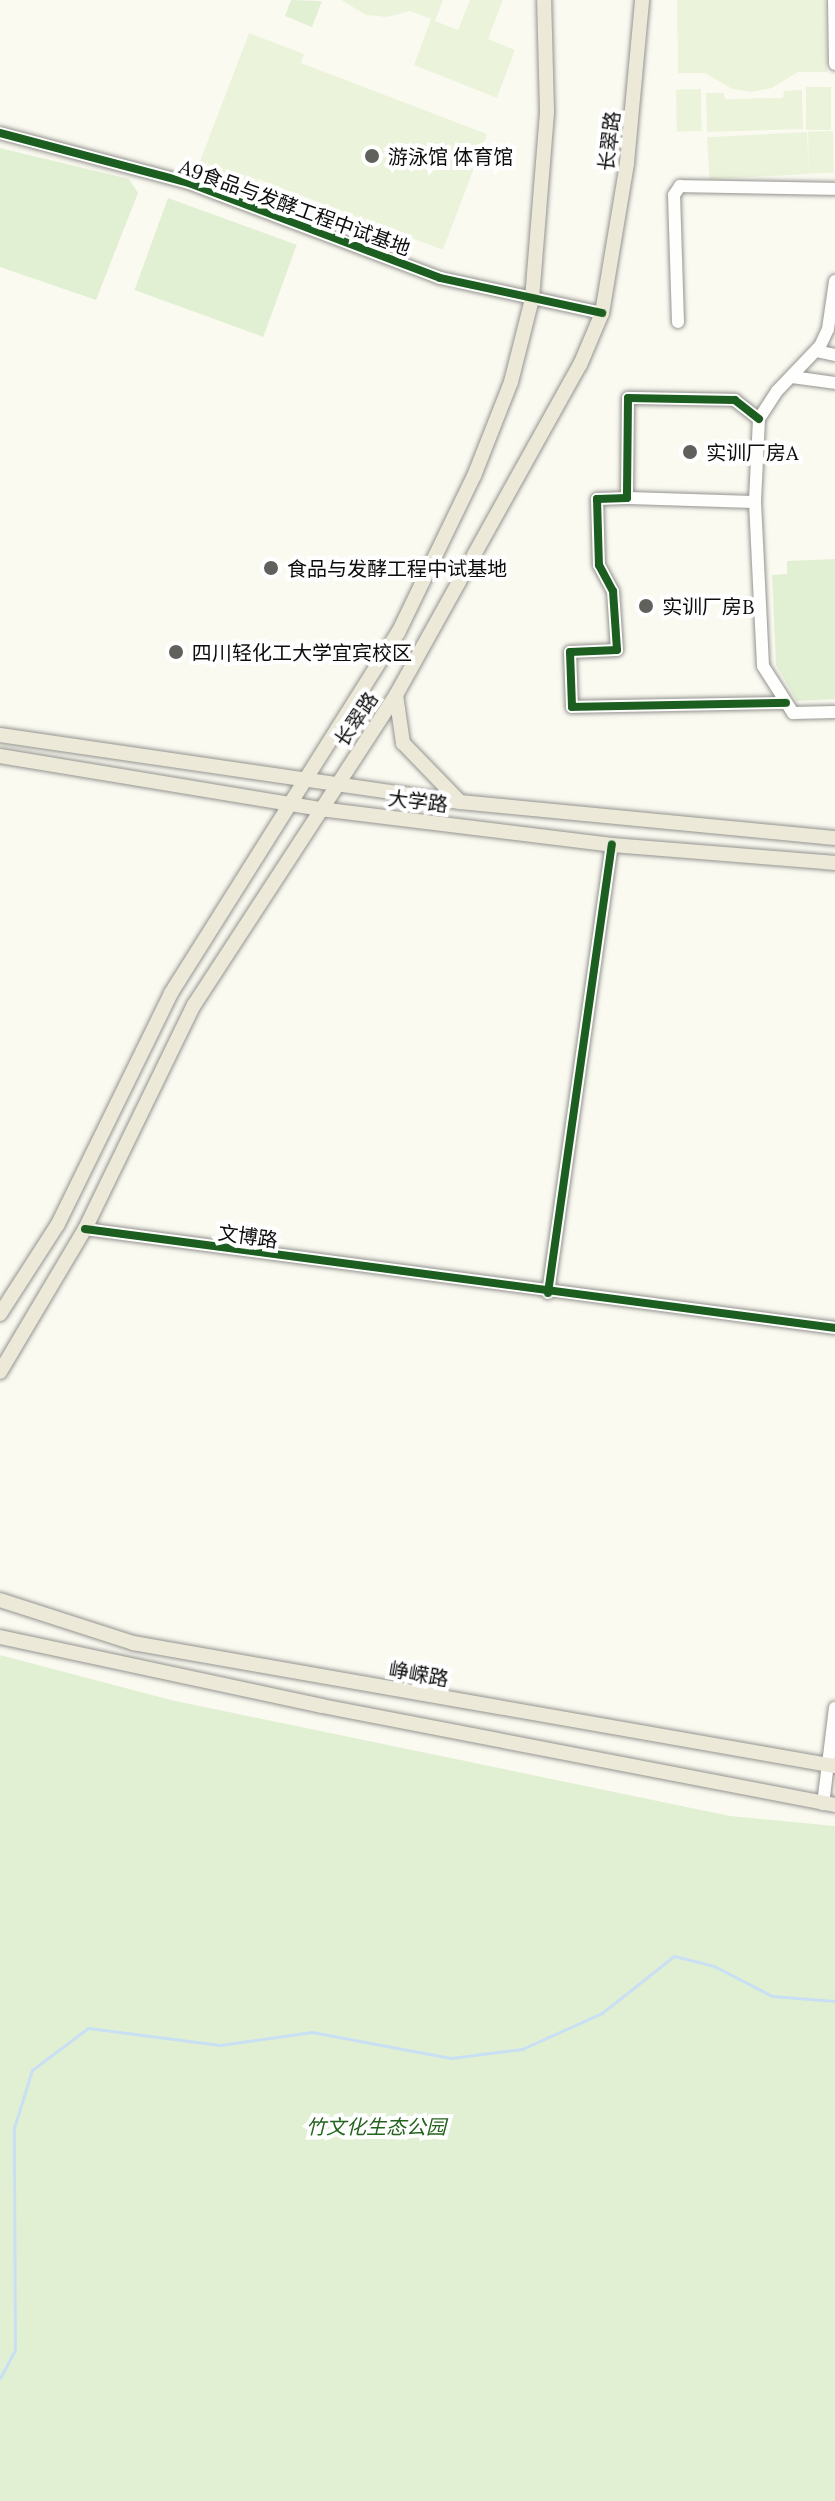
<!DOCTYPE html>
<html>
<head>
<meta charset="utf-8">
<style>
  body { margin:0 }
  #map { position:relative; width:835px; height:2501px; overflow:hidden; background:#fbfaf1; font-family:Lora,"Noto Sans SC",serif }
  div>[style] { position:absolute }
  .green>* { inset:0; background:#e1f0d2; transform-origin:0 0 }
  .pitch>* { inset:0; background:#ebf4db; transform-origin:0 0 }
  .stream>* { height:3px; margin:-1.5px; padding:0 1.5px; transform-origin:1.5px; border-radius:1.5px; background:#c9e0f4 }
  .roads { filter:drop-shadow(0 0 2px #949490) drop-shadow(0 0 2px #949490) }
  .minor>* { height:12px; margin:-6px; padding:0 6px; transform-origin:6px; border-radius:6px; background:#fefefd }
  .major>* { height:14px; margin:-7px; padding:0 7px; transform-origin:7px; border-radius:7px; background:#ece9d9 }
  .cycleway>* { height:8px; margin:-4px; padding:0 4px; transform-origin:4px; border-radius:4px; background:#1b5e20 }
  .dots>* { width:22px; height:22px; translate:-50% -50%; box-sizing:border-box; border:4px solid #fff; border-radius:50% }
  span { translate:-50% -50%; white-space:nowrap; text-align:center; line-height:1.15; -webkit-text-stroke:8px #fff; paint-order:stroke }
  .street-label { font-size:20px; color:#0d0d0d }
  .poi-label { font-size:20px; color:#0d0d0d }
  .left { translate:0 -50%; text-align:left }
  .park-label { font-size:20px; color:#25641e; font-style:italic }
</style>
</head>
<body>
<div id="map">
  <div class="green">
    <div style="clip-path:polygon(291px 0,322px 1px,312px 27px,285px 16px)"></div>
    <div style="clip-path:polygon(0 148px,129px 179px,138px 193px,96px 300px,0 267px)"></div>
    <div style="left:168px;top:198px;width:137px;height:98px;rotate:20deg"></div>
    <div style="clip-path:polygon(835px 559px,835px 699px,797px 701px,776px 665px,772px 575px,787px 574px,787px 561px)"></div>
    <div style="clip-path:polygon(0 1655px,171px 1700px,730px 1816px,835px 1826px,835px 2501px,0 2501px)"></div>
  </div>
  <div class="pitch">
    <div style="clip-path:polygon(341px 0,443px 0,435px 21px,458px 30px,470px 0,503px 0,488px 39px,515px 50px,497px 98px,414px 65px,431px 19px,410px 11px,387px 17px,366px 15px)"></div>
    <div style="clip-path:polygon(677px 0,825px 0,827px 72px,798px 72px,772px 88px,752px 92px,732px 89px,705px 73px,678px 73px)"></div>
    <div style="clip-path:polygon(249px 33px,304px 54px,301px 63px,487px 134px,443px 250px,258px 179px,255px 185px,199px 164px)"></div>
    <div style="left:806px;top:87px;width:25px;height:43px"></div>
    <div style="left:701px;top:89px;width:42px;height:25px;rotate:89deg"></div>
    <div style="clip-path:polygon(802px 90px,803px 129px,707px 132px,706px 93px,724px 93px,725px 99px,783px 98px,784px 91px)"></div>
    <div style="left:833px;top:131px;width:42px;height:25px;rotate:89deg"></div>
    <div style="left:807px;top:132px;width:42px;height:100px;rotate:87deg"></div>
  </div>
  <div class="stream">
    <div style="left:0;top:2378px;width:32px;rotate:-62deg"></div>
    <div style="left:15px;top:2350px;width:222px;rotate:-90.3deg"></div>
    <div style="left:14px;top:2128px;width:61px;rotate:-72.8deg"></div>
    <div style="left:32px;top:2070px;width:70px;rotate:-36.9deg"></div>
    <div style="left:88px;top:2028px;width:133px;rotate:7.3deg"></div>
    <div style="left:220px;top:2045px;width:93px;rotate:-8deg"></div>
    <div style="left:312px;top:2032px;width:141px;rotate:10.6deg"></div>
    <div style="left:451px;top:2058px;width:72px;rotate:-7.2deg"></div>
    <div style="left:522px;top:2049px;width:88px;rotate:-24.2deg"></div>
    <div style="left:602px;top:2013px;width:92px;rotate:-38.4deg"></div>
    <div style="left:674px;top:1956px;width:41px;rotate:14deg"></div>
    <div style="left:714px;top:1966px;width:65px;rotate:27.3deg"></div>
    <div style="left:772px;top:1996px;width:63px;rotate:4.5deg"></div>
  </div>
  <div class="roads">
    <div class="minor">
      <div style="left:834px;top:0;width:64px;rotate:89.1deg"></div>
      <div style="left:0;top:133px;width:196px;rotate:14.8deg"></div>
      <div style="left:189px;top:183px;width:268px;rotate:20.7deg"></div>
      <div style="left:440px;top:278px;width:166px;rotate:12.2deg"></div>
      <div style="left:835px;top:281px;width:49px;rotate:98.3deg"></div>
      <div style="left:828px;top:329px;width:19px;rotate:115deg"></div>
      <div style="left:820px;top:346px;width:62px;rotate:133.7deg"></div>
      <div style="left:777px;top:391px;width:33px;rotate:123deg"></div>
      <div style="left:759px;top:419px;width:83px;rotate:92.8deg"></div>
      <div style="left:755px;top:502px;width:164px;rotate:87.2deg"></div>
      <div style="left:763px;top:666px;width:56px;rotate:57.4deg"></div>
      <div style="left:793px;top:713px;width:42px;rotate:-1.4deg"></div>
      <div style="left:678px;top:322px;width:127px;rotate:-91.8deg"></div>
      <div style="left:674px;top:195px;width:11px;rotate:-56deg"></div>
      <div style="left:680px;top:186px;width:155px;rotate:1.1deg"></div>
      <div style="left:816px;top:351px;width:19px;rotate:12deg"></div>
      <div style="left:792px;top:377px;width:43px;rotate:7.9deg"></div>
      <div style="left:759px;top:419px;width:31px;rotate:-142deg"></div>
      <div style="left:735px;top:400px;width:107px;rotate:-178.9deg"></div>
      <div style="left:628px;top:398px;width:100px;rotate:90.6deg"></div>
      <div style="left:627px;top:498px;width:30px;rotate:178deg"></div>
      <div style="left:597px;top:499px;width:66px;rotate:88.3deg"></div>
      <div style="left:599px;top:565px;width:30px;rotate:62deg"></div>
      <div style="left:613px;top:591px;width:59px;rotate:86.1deg"></div>
      <div style="left:617px;top:650px;width:47px;rotate:177.6deg"></div>
      <div style="left:570px;top:652px;width:55px;rotate:87.9deg"></div>
      <div style="left:572px;top:707px;width:214px;rotate:-1.1deg"></div>
      <div style="left:627px;top:498px;width:128px;rotate:1.8deg"></div>
      <div style="left:85px;top:1229px;width:757px;rotate:7.52deg"></div>
      <div style="left:548px;top:1293px;width:453px;rotate:-81.9deg"></div>
      <div style="left:823px;top:1804px;width:97px;rotate:-82.9deg"></div>
    </div>
    <div class="major">
      <div style="left:396px;top:695px;width:49px;rotate:81.7deg"></div>
      <div style="left:403px;top:743px;width:82px;rotate:46deg"></div>
      <div style="left:0;top:735px;width:465px;rotate:8.3deg"></div>
      <div style="left:460px;top:802px;width:377px;rotate:5.5deg"></div>
      <div style="left:0;top:756px;width:324px;rotate:9.4deg"></div>
      <div style="left:320px;top:809px;width:294px;rotate:7deg"></div>
      <div style="left:612px;top:845px;width:224px;rotate:4.6deg"></div>
      <div style="left:0;top:1314px;width:107px;rotate:-57.2deg"></div>
      <div style="left:58px;top:1224px;width:257px;rotate:-63.9deg"></div>
      <div style="left:171px;top:993px;width:426px;rotate:-57.8deg"></div>
      <div style="left:398px;top:633px;width:174px;rotate:-64.2deg"></div>
      <div style="left:474px;top:476px;width:101px;rotate:-68.5deg"></div>
      <div style="left:511px;top:382px;width:86px;rotate:-75.8deg"></div>
      <div style="left:532px;top:299px;width:189px;rotate:-85.4deg"></div>
      <div style="left:547px;top:111px;width:111px;rotate:-91.5deg"></div>
      <div style="left:0;top:1372px;width:166px;rotate:-59.3deg"></div>
      <div style="left:85px;top:1229px;width:249px;rotate:-64.1deg"></div>
      <div style="left:194px;top:1005px;width:370px;rotate:-56.9deg"></div>
      <div style="left:396px;top:695px;width:378px;rotate:-60.9deg"></div>
      <div style="left:580px;top:365px;width:56px;rotate:-67.1deg"></div>
      <div style="left:602px;top:313px;width:152px;rotate:-80.5deg"></div>
      <div style="left:627px;top:163px;width:164px;rotate:-84.7deg"></div>
      <div style="left:0;top:1600px;width:140px;rotate:17.9deg"></div>
      <div style="left:133px;top:1643px;width:713px;rotate:9.94deg"></div>
      <div style="left:0;top:1637px;width:329px;rotate:12.1deg"></div>
      <div style="left:322px;top:1706px;width:522px;rotate:10.92deg"></div>
    </div>
  </div>
  <div class="cycleway">
    <div style="left:0;top:133px;width:196px;rotate:14.8deg"></div>
    <div style="left:189px;top:183px;width:268px;rotate:20.7deg"></div>
    <div style="left:440px;top:278px;width:166px;rotate:12.2deg"></div>
    <div style="left:759px;top:419px;width:31px;rotate:-142deg"></div>
    <div style="left:735px;top:400px;width:107px;rotate:-178.9deg"></div>
    <div style="left:628px;top:398px;width:100px;rotate:90.6deg"></div>
    <div style="left:627px;top:498px;width:30px;rotate:178deg"></div>
    <div style="left:597px;top:499px;width:66px;rotate:88.3deg"></div>
    <div style="left:599px;top:565px;width:30px;rotate:62deg"></div>
    <div style="left:613px;top:591px;width:59px;rotate:86.1deg"></div>
    <div style="left:617px;top:650px;width:47px;rotate:177.6deg"></div>
    <div style="left:570px;top:652px;width:55px;rotate:87.9deg"></div>
    <div style="left:572px;top:707px;width:214px;rotate:-1.1deg"></div>
    <div style="left:85px;top:1229px;width:757px;rotate:7.52deg"></div>
    <div style="left:548px;top:1293px;width:453px;rotate:-81.9deg"></div>
  </div>
  <div class="dots">
    <div style="left:372px;top:156px;background:#60605d"></div>
    <div style="left:690px;top:452px;background:#60605d"></div>
    <div style="left:271px;top:568px;background:#60605d"></div>
    <div style="left:646px;top:606px;background:#60605d"></div>
    <div style="left:176px;top:652px;background:#60605d"></div>
  </div>
  <div class="street-label">
    <span style="left:609px;top:141px;rotate:-83deg">长翠路</span>
    <span style="left:295px;top:207px;rotate:20deg">A9食品与发酵工程中试基地</span>
    <span style="left:356px;top:719px;rotate:-56deg">长翠路</span>
    <span style="left:418px;top:801px;rotate:7deg">大学路</span>
    <span style="left:248px;top:1236px;rotate:8deg">文博路</span>
    <span style="left:419px;top:1674px;rotate:10deg">峥嵘路</span>
  </div>
  <div class="poi-label">
    <span class="left" style="left:388px;top:156px">游泳馆 体育馆</span>
    <span class="left" style="left:706px;top:452px">实训厂房A</span>
    <span class="left" style="left:287px;top:568px">食品与发酵工程中试基地</span>
    <span class="left" style="left:662px;top:606px">实训厂房B</span>
    <span class="left" style="left:192px;top:652px">四川轻化工大学宜宾校区</span>
  </div>
  <div class="park-label">
    <span style="left:376px;top:2126px">竹文化生态公园</span>
  </div>
</div>
</body>
</html>
